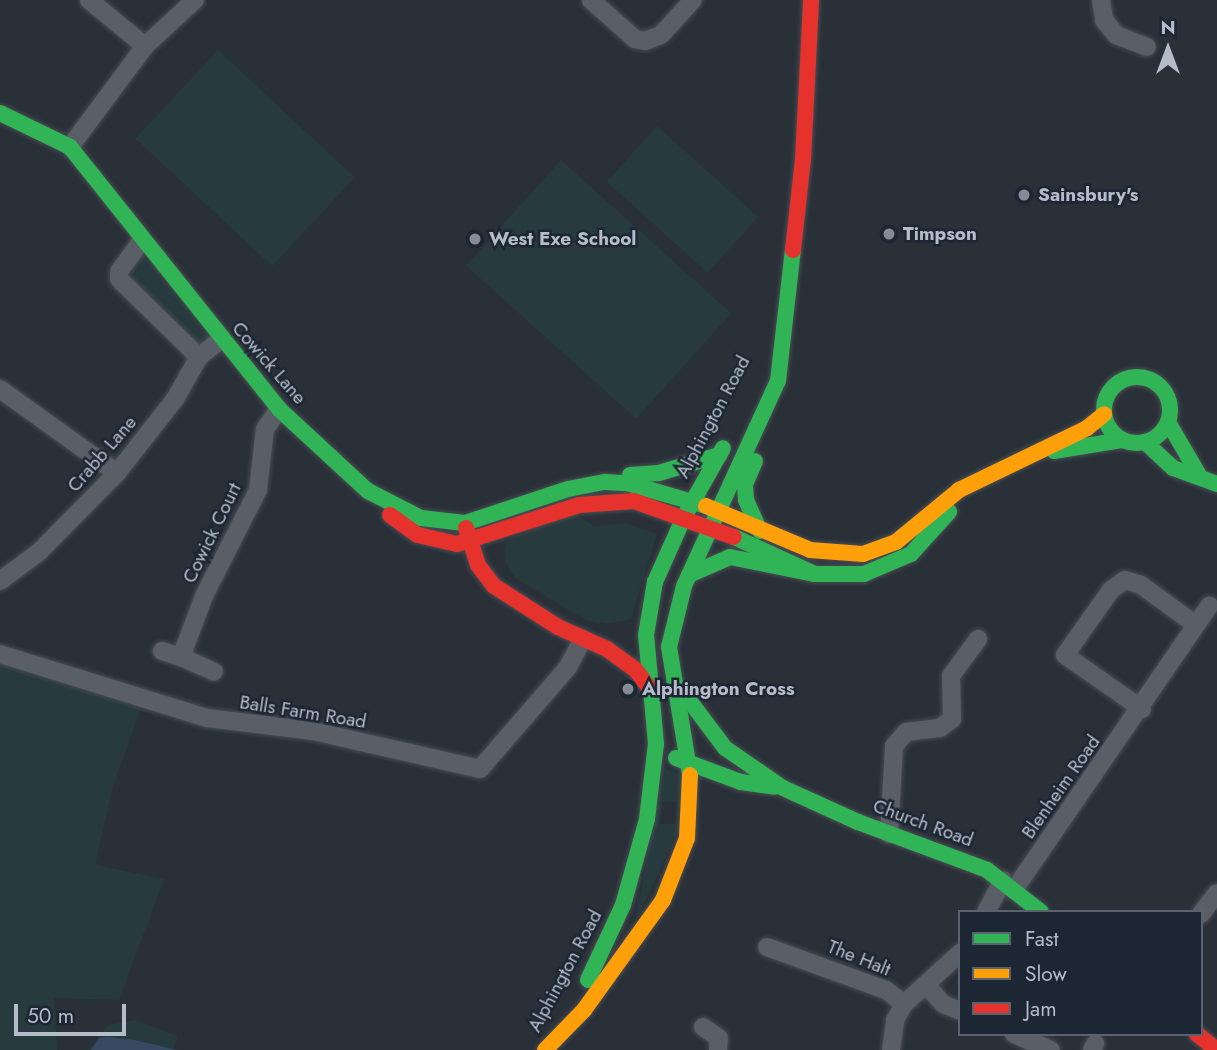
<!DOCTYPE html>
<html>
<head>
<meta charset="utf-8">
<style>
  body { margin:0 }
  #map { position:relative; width:1217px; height:1050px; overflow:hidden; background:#2a3038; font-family:Jost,sans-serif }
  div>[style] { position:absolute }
  .green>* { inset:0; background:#273a3e; transform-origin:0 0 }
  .water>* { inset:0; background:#384963 }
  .roads { filter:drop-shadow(0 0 2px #484c53) drop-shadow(0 0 2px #484c53) }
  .street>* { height:18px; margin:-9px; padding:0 9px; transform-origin:9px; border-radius:9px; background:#5a5e66 }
  .fast>* { height:16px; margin:-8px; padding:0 8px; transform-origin:8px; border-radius:8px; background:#30b455 }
  .fast>.ring { margin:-8px; padding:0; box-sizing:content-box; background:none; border:16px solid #30b455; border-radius:50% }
  .slow>* { height:16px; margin:-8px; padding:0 8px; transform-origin:8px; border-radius:8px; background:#ff9f0a }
  .jam>* { height:16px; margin:-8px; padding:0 8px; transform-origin:8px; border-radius:8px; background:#e5322d }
  .dots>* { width:19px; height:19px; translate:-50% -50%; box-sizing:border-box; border:4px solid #1d2633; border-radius:50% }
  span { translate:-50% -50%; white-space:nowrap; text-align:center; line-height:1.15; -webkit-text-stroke:5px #1d2633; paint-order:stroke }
  .poi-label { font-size:19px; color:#b4bcc9; font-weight:700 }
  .left { translate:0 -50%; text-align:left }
  .street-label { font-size:19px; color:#b4bcc9 }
  .legend { position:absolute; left:958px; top:910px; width:245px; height:126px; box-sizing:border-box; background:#1d2633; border:2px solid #59626f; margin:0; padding:9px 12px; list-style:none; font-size:21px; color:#b4bcc9 }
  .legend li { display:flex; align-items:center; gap:14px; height:35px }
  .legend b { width:35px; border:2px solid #59626f }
  .north { position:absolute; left:1133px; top:14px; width:70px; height:70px; -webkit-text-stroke:5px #1d2633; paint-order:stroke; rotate:0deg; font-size:19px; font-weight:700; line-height:28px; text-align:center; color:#b4bcc9 }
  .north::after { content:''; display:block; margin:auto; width:24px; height:32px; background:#b4bcc9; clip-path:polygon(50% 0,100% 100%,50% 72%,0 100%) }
  .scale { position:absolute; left:14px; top:1004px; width:112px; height:32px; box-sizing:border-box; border:4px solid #b4bcc9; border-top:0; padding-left:9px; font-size:21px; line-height:24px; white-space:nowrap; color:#b4bcc9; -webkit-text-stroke:5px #1d2633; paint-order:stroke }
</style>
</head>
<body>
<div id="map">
  <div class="green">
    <div style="left:218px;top:50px;width:187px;height:121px;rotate:43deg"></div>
    <div style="left:657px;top:126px;width:136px;height:75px;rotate:42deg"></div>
    <div style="left:561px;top:160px;width:229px;height:142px;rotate:42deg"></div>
    <div style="clip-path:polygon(142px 254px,207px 335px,200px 348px,135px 286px,128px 272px)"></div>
    <div style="clip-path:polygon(573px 512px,594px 526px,625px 523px,657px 534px,631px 619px,607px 624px,588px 621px,515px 578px,504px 559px,506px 541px)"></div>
    <div style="clip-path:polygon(0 661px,142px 706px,113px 786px,95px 865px,164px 879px,119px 1000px,54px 998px,57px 1050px,0 1050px)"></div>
    <div style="clip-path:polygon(evenodd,663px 767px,683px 776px,680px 827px,635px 924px,663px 767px,662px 802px,678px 802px,675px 824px,660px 824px,662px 802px)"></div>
    <div style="clip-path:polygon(136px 1020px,178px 1036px,173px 1050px,88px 1050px,108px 1025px)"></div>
  </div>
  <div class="water">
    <div style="clip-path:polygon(108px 1037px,135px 1040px,177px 1050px,91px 1050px,99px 1038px)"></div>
  </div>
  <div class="roads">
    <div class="street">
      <div style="left:89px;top:0;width:72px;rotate:39.4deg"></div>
      <div style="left:591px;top:0;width:59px;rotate:41.6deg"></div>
      <div style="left:635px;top:39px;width:10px;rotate:11deg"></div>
      <div style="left:645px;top:41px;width:17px;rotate:-21deg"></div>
      <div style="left:661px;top:35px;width:47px;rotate:-47.6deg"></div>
      <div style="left:1101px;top:0;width:20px;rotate:81deg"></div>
      <div style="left:1104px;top:20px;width:19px;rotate:51deg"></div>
      <div style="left:1116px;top:35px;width:33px;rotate:21deg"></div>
      <div style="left:70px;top:147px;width:126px;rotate:-53.4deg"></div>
      <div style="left:145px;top:46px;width:68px;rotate:-42.6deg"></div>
      <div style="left:142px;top:240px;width:39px;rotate:126deg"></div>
      <div style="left:119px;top:272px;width:7px;rotate:90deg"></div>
      <div style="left:119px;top:279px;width:112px;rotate:44.3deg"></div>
      <div style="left:0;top:389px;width:144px;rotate:35.7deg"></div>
      <div style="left:0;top:581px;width:49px;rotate:-36.6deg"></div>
      <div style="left:39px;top:552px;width:111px;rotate:-45.4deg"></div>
      <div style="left:117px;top:473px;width:94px;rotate:-51.9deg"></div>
      <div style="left:175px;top:399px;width:48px;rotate:-60.3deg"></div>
      <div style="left:199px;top:357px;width:27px;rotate:-39deg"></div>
      <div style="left:162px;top:651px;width:20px;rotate:18deg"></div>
      <div style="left:181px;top:657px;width:65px;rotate:-69.3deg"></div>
      <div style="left:204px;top:596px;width:119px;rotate:-63deg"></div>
      <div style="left:258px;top:490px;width:61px;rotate:-83.5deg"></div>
      <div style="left:265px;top:429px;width:24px;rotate:-55deg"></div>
      <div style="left:0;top:654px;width:217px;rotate:17.2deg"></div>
      <div style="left:207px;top:718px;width:107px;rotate:7deg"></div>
      <div style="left:313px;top:731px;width:171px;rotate:12.8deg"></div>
      <div style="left:480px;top:769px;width:135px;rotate:-49.2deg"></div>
      <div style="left:568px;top:667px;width:32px;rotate:-62deg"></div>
      <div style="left:181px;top:657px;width:36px;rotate:24deg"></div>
      <div style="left:1142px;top:709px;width:94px;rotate:-145deg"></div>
      <div style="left:1065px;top:655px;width:80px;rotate:-54.7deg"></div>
      <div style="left:1111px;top:590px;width:17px;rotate:-36deg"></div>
      <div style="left:1125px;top:580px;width:17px;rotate:17deg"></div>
      <div style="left:1141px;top:585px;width:68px;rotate:36deg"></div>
      <div style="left:889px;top:834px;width:88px;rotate:-86.7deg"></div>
      <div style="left:894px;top:746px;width:18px;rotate:-49deg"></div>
      <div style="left:906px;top:732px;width:34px;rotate:-7deg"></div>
      <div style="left:940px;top:728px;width:15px;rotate:-37deg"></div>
      <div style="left:952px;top:719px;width:43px;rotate:-91.3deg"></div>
      <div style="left:951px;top:676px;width:46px;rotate:-53.9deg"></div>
      <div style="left:1014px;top:890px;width:345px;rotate:-55.5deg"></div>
      <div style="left:986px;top:912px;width:36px;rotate:-62deg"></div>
      <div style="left:1201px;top:914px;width:26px;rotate:-53deg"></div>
      <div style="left:767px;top:947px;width:127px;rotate:19.9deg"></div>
      <div style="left:886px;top:990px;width:23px;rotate:38deg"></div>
      <div style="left:926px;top:985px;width:25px;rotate:48deg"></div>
      <div style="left:943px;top:1004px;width:18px;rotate:22deg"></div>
      <div style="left:703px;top:1027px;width:19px;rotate:35deg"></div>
      <div style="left:719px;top:1038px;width:12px;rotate:95deg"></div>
      <div style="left:1014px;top:1034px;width:40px;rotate:23.4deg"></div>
      <div style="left:891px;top:1050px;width:30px;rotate:-82deg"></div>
      <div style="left:895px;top:1020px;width:18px;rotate:-61deg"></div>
      <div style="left:904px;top:1004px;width:76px;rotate:-42.3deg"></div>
      <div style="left:1092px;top:1050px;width:7px;rotate:-63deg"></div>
    </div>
    <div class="fast">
      <div style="left:0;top:113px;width:78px;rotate:25.9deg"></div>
      <div style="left:70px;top:147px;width:335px;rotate:51.4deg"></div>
      <div style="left:279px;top:409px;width:121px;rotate:42.7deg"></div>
      <div style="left:368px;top:491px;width:59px;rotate:27deg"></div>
      <div style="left:421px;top:518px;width:44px;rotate:6.5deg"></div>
      <div style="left:465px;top:523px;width:108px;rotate:-18.3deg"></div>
      <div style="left:568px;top:489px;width:38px;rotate:-11deg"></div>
      <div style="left:605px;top:482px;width:22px;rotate:3deg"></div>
      <div style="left:627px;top:483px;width:82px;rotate:16.2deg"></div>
      <div class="ring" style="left:1104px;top:377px;width:50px;height:50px"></div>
      <div style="left:1168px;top:422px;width:61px;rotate:59.7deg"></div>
      <div style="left:1145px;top:442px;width:38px;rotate:43deg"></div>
      <div style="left:1173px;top:468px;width:47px;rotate:20deg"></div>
      <div style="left:1054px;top:451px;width:70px;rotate:-9.1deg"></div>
      <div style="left:755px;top:461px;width:26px;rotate:113deg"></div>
      <div style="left:745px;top:485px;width:15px;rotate:86deg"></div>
      <div style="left:746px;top:500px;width:34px;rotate:66deg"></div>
      <div style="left:630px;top:475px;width:29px;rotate:-4deg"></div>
      <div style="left:659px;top:473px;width:63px;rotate:-16.7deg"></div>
      <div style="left:734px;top:537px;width:89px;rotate:24.6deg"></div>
      <div style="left:689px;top:575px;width:45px;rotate:-23.7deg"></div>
      <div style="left:730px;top:557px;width:87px;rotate:11.3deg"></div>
      <div style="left:815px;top:574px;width:49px"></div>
      <div style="left:864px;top:574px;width:51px;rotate:-23.1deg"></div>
      <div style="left:911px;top:554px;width:57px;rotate:-47.9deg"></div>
      <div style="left:680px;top:688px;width:75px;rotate:53.1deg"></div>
      <div style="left:725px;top:748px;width:70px;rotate:34.6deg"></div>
      <div style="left:783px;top:788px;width:82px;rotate:24.4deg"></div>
      <div style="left:858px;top:822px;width:138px;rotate:20.4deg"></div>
      <div style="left:987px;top:870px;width:68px;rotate:37.9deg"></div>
      <div style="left:676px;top:758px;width:69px;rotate:20.3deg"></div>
      <div style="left:741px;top:782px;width:34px;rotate:8deg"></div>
      <div style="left:690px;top:775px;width:130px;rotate:-99.3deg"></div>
      <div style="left:669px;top:647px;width:63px;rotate:-76.2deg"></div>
      <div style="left:684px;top:586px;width:226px;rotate:-65.4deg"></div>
      <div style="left:778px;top:381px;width:132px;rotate:-83.5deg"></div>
      <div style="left:588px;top:980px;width:83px;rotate:-65deg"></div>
      <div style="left:623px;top:905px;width:89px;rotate:-74.4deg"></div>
      <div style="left:647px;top:819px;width:76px;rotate:-83.2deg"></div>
      <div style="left:656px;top:744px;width:109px;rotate:-95.2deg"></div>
      <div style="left:646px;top:635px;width:54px;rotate:-80.4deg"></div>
      <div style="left:655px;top:582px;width:71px;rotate:-66deg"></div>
      <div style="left:684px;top:517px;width:79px;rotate:-60.5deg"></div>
    </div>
    <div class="slow">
      <div style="left:706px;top:506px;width:113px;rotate:22.9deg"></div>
      <div style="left:810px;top:550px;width:53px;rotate:4.3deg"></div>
      <div style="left:863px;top:554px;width:35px;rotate:-20deg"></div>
      <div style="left:896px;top:542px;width:82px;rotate:-39.5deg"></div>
      <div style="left:959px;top:490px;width:142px;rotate:-25.8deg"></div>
      <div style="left:1087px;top:428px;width:22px;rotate:-39deg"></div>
      <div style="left:545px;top:1050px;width:56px;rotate:-45.7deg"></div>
      <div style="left:584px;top:1010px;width:135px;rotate:-54.3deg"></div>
      <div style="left:663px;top:900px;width:66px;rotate:-68.8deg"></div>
      <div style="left:687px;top:838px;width:63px;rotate:-87.3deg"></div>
    </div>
    <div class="jam">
      <div style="left:793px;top:250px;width:91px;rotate:-83.7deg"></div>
      <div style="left:803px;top:160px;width:160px;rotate:-87.1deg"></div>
      <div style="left:390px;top:515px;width:34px;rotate:36deg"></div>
      <div style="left:418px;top:535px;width:40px;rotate:13deg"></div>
      <div style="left:457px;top:544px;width:128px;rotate:-17.7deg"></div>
      <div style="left:579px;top:505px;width:55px;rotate:-4.2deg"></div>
      <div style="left:634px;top:501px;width:106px;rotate:19.8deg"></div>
      <div style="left:466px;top:528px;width:39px;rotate:72deg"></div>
      <div style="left:478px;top:565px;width:26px;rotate:53deg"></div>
      <div style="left:494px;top:586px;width:76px;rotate:32.6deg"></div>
      <div style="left:558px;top:627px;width:54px;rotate:24.2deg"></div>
      <div style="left:607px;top:649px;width:34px;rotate:36deg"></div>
      <div style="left:635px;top:669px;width:21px;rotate:53deg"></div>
      <div style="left:1197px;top:1034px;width:26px;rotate:39deg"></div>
    </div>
  </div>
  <div class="dots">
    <div style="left:1024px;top:195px;background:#848b96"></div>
    <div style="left:889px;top:234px;background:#848b96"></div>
    <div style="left:475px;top:239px;background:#848b96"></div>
    <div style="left:628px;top:689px;background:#848b96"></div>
  </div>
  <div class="poi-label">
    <span class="left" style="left:1038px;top:195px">Sainsbury's</span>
    <span class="left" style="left:903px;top:234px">Timpson</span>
    <span class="left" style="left:489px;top:239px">West Exe School</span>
    <span class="left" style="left:642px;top:689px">Alphington Cross</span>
  </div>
  <div class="street-label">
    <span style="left:269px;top:363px;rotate:49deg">Cowick Lane</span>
    <span style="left:713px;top:417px;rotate:-62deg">Alphington Road</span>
    <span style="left:102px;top:454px;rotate:-49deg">Crabb Lane</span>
    <span style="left:212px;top:533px;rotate:-64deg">Cowick Court</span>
    <span style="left:303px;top:712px;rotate:9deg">Balls Farm Road</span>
    <span style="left:1061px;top:787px;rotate:-55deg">Blenheim Road</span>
    <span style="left:923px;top:823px;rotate:20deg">Church Road</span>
    <span style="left:859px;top:958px;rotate:22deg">The Halt</span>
    <span style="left:565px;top:971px;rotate:-62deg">Alphington Road</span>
  </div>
  <ul class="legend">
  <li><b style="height:9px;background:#30b455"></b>Fast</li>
  <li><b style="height:9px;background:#ff9f0a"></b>Slow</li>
  <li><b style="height:9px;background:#e5322d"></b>Jam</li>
  </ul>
  <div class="north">N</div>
  <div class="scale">50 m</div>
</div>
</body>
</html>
